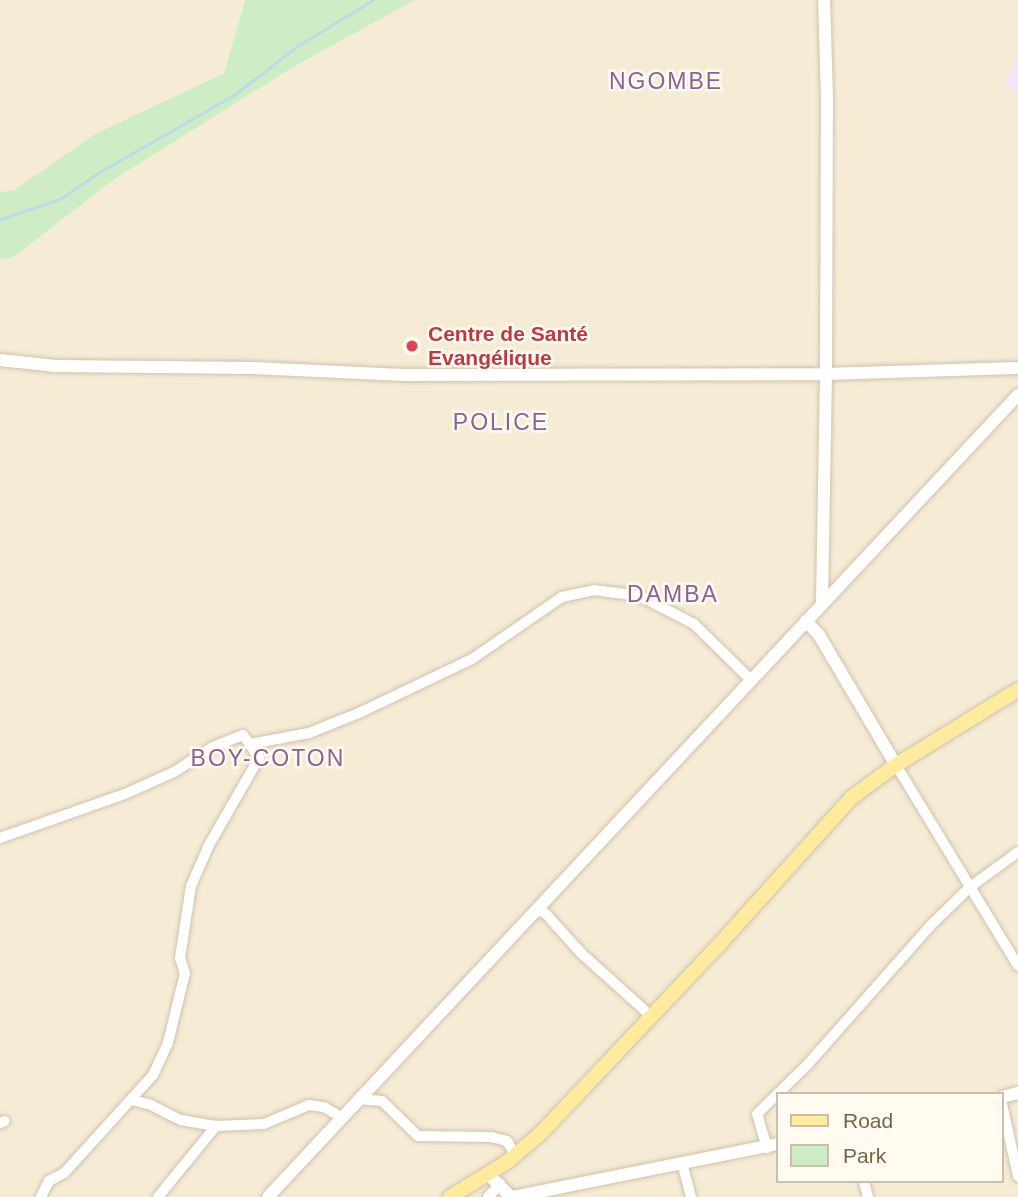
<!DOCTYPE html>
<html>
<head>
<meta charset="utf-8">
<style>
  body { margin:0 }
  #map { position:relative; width:1018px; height:1197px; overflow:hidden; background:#fef9e8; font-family:Arial,sans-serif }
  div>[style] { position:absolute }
  .residential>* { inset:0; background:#f6ecd6 }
  .education>* { inset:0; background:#f6e4fa }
  .green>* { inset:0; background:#ceedc5 }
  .stream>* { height:2.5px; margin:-1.25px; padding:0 1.25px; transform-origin:1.25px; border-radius:1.25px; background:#badbe9 }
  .roads { filter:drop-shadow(0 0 2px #d1c2ac) drop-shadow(0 0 2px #d1c2ac) }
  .minor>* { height:10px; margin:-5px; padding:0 5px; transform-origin:5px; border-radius:5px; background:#fff }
  .tertiary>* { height:12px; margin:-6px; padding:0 6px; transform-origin:6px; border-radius:6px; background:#fff }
  .secondary>* { height:12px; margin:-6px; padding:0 6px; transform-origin:6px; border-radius:6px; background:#fff }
  .primary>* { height:14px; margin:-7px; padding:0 7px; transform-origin:7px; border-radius:7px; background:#ffeb9e }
  .dots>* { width:19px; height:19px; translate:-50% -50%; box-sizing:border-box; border:4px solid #fffbf0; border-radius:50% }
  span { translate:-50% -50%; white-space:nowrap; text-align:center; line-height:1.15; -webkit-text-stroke:5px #fffbf0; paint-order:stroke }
  .health-label { font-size:21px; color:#be3a42; font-weight:700 }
  .left { translate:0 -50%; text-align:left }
  .neighbourhood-label { font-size:23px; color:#8d6196; letter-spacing:2px }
  .legend { position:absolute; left:776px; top:1092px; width:228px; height:91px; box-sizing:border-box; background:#fffbf0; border:2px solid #cabead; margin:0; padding:9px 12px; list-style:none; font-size:21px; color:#7a6349 }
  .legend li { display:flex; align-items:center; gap:14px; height:35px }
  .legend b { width:35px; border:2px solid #cabead }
</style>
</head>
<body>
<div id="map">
  <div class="residential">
    <div style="clip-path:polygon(0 0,245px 0,224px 73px,95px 134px,14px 190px,0 192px)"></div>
    <div style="clip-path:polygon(evenodd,415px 0,1018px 0,1018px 1197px,0 1197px,0 259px,12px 258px,115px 179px,290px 69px,415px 0,778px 1094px,1002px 1094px,1002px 1181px,778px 1181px,778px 1094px)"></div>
  </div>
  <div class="education">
    <div style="clip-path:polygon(1018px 56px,1018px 92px,1004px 85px)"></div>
  </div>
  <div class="green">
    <div style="clip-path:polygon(245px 0,415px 0,290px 69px,115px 179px,12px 258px,0 259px,0 192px,14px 190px,95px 134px,224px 73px)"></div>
  </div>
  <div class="stream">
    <div style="left:0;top:219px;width:63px;rotate:-18.4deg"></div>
    <div style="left:60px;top:199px;width:52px;rotate:-34deg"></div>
    <div style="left:103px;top:170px;width:151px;rotate:-29.8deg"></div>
    <div style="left:234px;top:95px;width:78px;rotate:-37.7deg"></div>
    <div style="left:296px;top:47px;width:90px;rotate:-31.4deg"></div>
  </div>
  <div class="roads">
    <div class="minor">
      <div style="left:250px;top:744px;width:60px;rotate:-10.6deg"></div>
      <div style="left:309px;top:733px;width:56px;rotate:-22deg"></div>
      <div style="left:361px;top:712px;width:123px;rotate:-25.5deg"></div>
      <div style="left:472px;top:659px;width:109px;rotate:-34.6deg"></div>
      <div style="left:562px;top:597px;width:33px;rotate:-12deg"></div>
      <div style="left:594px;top:590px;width:46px;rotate:7.4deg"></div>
      <div style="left:640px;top:596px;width:61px;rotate:27.4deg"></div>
      <div style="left:694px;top:624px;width:78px;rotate:44.5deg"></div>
      <div style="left:896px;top:765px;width:235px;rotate:58.7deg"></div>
      <div style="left:0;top:838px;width:133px;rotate:-19.4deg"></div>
      <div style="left:125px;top:794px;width:54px;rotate:-24.2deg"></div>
      <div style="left:174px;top:772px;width:46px;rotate:-32.7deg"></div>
      <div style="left:213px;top:747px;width:32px;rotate:-22deg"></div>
      <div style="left:243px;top:735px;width:28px;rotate:55deg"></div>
      <div style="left:259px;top:758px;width:100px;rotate:119.9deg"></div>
      <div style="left:209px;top:845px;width:45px;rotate:113.7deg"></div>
      <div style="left:191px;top:886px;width:73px;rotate:98.7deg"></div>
      <div style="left:180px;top:958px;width:16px;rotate:72deg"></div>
      <div style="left:185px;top:973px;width:72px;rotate:103.7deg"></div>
      <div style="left:168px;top:1043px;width:35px;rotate:115deg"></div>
      <div style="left:153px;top:1075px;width:132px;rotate:132.2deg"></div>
      <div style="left:64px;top:1173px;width:17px;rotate:152deg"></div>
      <div style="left:49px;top:1181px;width:18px;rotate:117deg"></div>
      <div style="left:537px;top:909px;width:10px;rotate:29deg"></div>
      <div style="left:546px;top:914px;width:52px;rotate:48.1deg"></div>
      <div style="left:581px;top:953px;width:94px;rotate:42deg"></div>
      <div style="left:358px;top:1099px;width:24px;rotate:5deg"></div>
      <div style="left:382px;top:1101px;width:50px;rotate:44.2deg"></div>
      <div style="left:418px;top:1136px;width:73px;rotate:0.8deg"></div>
      <div style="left:491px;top:1137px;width:16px;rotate:14deg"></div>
      <div style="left:507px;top:1141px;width:16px;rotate:60deg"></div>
      <div style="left:131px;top:1100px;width:18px;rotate:13deg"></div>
      <div style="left:149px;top:1104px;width:36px;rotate:27deg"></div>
      <div style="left:181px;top:1120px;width:36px;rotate:10deg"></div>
      <div style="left:216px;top:1126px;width:48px;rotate:-2.4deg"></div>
      <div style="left:264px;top:1124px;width:49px;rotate:-22.9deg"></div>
      <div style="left:309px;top:1105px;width:15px;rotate:8deg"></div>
      <div style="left:324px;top:1107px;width:21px;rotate:31deg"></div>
      <div style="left:1002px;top:1104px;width:74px;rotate:77.5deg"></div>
      <div style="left:0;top:1123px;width:5px;rotate:-22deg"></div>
      <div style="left:767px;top:1148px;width:35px;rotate:-106deg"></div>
      <div style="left:757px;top:1114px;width:71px;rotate:-44.4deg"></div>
      <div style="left:808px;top:1064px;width:184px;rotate:-48.5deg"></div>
      <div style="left:930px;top:926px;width:56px;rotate:-44.3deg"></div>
      <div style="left:970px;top:887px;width:59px;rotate:-36.1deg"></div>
      <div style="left:682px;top:1163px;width:35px;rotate:75deg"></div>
      <div style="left:864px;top:1181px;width:16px;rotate:76deg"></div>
      <div style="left:158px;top:1197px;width:92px;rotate:-50.8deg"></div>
      <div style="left:488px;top:1197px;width:18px;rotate:-47deg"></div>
    </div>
    <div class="tertiary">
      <div style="left:822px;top:603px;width:229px;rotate:-89deg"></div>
      <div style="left:826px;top:374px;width:275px;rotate:-89.8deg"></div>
      <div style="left:827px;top:99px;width:99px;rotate:-91.7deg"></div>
      <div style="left:806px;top:621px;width:19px;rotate:47deg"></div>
      <div style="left:819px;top:635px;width:151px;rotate:59.4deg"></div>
      <div style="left:1002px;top:1097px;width:16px;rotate:-14deg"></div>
      <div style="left:489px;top:1175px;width:31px;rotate:45deg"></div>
      <div style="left:268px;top:1197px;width:1098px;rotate:-46.92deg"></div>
      <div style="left:512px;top:1197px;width:271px;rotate:-11.3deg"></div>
    </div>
    <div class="secondary">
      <div style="left:0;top:360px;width:56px;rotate:6.1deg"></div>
      <div style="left:56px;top:366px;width:197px;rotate:0.6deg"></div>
      <div style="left:253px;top:368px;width:151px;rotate:2.7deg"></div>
      <div style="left:404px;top:375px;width:422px;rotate:-0.1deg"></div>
      <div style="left:826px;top:374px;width:192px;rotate:-1.8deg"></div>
    </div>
    <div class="primary">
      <div style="left:450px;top:1197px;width:67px;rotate:-31.6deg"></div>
      <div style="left:507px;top:1162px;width:45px;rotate:-40.5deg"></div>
      <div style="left:541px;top:1133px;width:256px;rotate:-46.6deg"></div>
      <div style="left:717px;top:947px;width:200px;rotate:-48deg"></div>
      <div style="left:851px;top:798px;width:56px;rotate:-36.3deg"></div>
      <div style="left:896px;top:765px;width:143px;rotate:-31.6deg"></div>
    </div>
  </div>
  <div class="dots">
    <div style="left:412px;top:346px;background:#e0444e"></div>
  </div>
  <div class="health-label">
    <span class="left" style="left:428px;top:346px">Centre de Santé<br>Evangélique</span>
  </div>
  <div class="neighbourhood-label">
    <span style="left:666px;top:81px">NGOMBE</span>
    <span style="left:501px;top:422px">POLICE</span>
    <span style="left:673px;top:594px">DAMBA</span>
    <span style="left:268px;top:758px">BOY-COTON</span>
  </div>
  <ul class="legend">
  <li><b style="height:9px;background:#ffeb9e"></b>Road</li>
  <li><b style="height:19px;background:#ceedc5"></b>Park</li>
  </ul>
</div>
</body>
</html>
